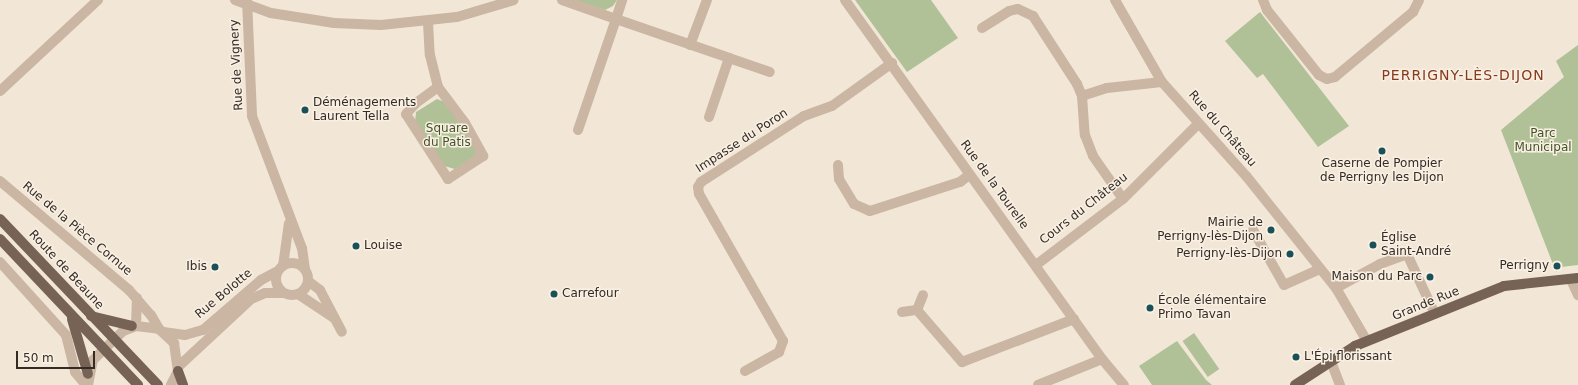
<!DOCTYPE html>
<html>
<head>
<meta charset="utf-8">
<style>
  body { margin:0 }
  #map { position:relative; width:1578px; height:385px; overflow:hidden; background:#f2e6d7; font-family:"DejaVu Sans",sans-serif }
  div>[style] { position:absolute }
  .green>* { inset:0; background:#b1c197; transform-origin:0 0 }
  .minor>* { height:10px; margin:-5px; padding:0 5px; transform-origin:5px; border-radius:5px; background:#cab6a3 }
  .minor>.ring { margin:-5px; padding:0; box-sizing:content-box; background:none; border:10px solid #cab6a3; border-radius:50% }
  .major>* { height:10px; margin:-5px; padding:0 5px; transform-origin:5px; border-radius:5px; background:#776256 }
  .dots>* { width:11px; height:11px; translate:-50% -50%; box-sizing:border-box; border:2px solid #f9f0e3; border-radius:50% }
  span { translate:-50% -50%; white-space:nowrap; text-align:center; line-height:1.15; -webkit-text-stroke:3px #f9f0e3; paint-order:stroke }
  .street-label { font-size:12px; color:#342b25 }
  .poi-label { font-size:12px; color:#342b25 }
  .left { translate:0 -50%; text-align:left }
  .right { translate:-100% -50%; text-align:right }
  .park-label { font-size:12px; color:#425328 }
  .quarter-label { font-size:14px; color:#853a1c; letter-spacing:1px }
  .scale { position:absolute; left:16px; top:351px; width:79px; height:18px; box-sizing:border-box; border:2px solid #342b25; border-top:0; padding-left:5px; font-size:12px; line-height:14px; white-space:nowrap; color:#342b25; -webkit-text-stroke:3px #f9f0e3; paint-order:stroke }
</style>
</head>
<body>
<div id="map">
  <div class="green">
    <div style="clip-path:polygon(575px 0,617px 0,613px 6px,605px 10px)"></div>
    <div style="clip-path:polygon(855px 0,931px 0,958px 38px,907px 72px)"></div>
    <div style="clip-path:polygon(1260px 12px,1349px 126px,1318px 147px,1263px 74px,1257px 78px,1225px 41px)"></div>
    <div style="clip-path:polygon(1578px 45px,1578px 265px,1561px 267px,1556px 272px,1501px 130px,1564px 77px,1556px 61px)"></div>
    <div style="clip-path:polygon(437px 99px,445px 102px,478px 151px,475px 159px,458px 170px,441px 165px,415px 122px,416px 112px)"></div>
    <div style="left:1194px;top:333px;width:44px;height:14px;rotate:55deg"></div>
    <div style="clip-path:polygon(1177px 341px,1206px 380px,1212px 385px,1152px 385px,1139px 366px)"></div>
  </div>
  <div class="minor">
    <div style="left:235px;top:0;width:38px;rotate:20deg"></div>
    <div style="left:271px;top:13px;width:64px;rotate:9deg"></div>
    <div style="left:334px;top:23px;width:47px;rotate:2.4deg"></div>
    <div style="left:381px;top:25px;width:76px;rotate:-6deg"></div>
    <div style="left:457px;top:17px;width:59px;rotate:-16.6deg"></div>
    <div style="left:247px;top:0;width:116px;rotate:87.5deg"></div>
    <div style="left:252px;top:116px;width:141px;rotate:69.3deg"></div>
    <div style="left:302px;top:248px;width:22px;rotate:82deg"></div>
    <div style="left:562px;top:0;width:57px;rotate:19.4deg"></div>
    <div style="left:616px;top:19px;width:20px;rotate:-72deg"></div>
    <div style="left:845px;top:0;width:442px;rotate:54.4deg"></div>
    <div style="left:1102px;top:359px;width:34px;rotate:50deg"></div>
    <div style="left:1115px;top:0;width:95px;rotate:60.2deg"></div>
    <div style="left:1162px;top:82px;width:127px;rotate:48.2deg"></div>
    <div style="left:1247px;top:177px;width:142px;rotate:51.3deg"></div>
    <div style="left:1336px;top:288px;width:61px;rotate:59.7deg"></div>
    <div style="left:1263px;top:0;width:11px;rotate:68deg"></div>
    <div style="left:1267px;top:10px;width:83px;rotate:51.3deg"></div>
    <div style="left:1319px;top:75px;width:9px;rotate:27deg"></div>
    <div style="left:1327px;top:79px;width:8px;rotate:-14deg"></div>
    <div style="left:1335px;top:77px;width:102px;rotate:-39.8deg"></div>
    <div style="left:1413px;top:12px;width:13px;rotate:-63deg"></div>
    <div style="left:428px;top:22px;width:33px;rotate:87deg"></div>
    <div style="left:430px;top:55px;width:33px;rotate:76deg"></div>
    <div style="left:982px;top:28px;width:32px;rotate:-32deg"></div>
    <div style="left:1009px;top:11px;width:9px;rotate:-13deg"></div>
    <div style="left:1018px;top:9px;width:17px;rotate:25deg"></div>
    <div style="left:1033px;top:16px;width:81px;rotate:57.1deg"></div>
    <div style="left:1077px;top:84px;width:13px;rotate:67deg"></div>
    <div style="left:1082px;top:96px;width:39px;rotate:86deg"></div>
    <div style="left:1085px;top:135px;width:22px;rotate:69deg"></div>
    <div style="left:1093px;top:156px;width:52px;rotate:55.1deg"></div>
    <div style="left:690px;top:45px;width:48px;rotate:-69.3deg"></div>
    <div style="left:438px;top:87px;width:45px;rotate:53.1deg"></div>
    <div style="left:465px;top:123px;width:38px;rotate:61deg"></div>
    <div style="left:483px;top:156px;width:42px;rotate:146.7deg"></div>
    <div style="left:448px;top:179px;width:77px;rotate:-122.9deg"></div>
    <div style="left:406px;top:114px;width:15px;rotate:-48deg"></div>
    <div style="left:416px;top:103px;width:27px;rotate:-36deg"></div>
    <div style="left:0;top:91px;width:134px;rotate:-42.9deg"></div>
    <div style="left:1082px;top:96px;width:26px;rotate:-18deg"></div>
    <div style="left:1107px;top:88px;width:55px;rotate:-6.2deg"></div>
    <div style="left:709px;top:117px;width:62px;rotate:-71.3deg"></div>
    <div style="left:729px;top:58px;width:43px;rotate:18.9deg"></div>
    <div style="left:578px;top:130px;width:117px;rotate:-71.1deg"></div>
    <div style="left:616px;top:19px;width:120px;rotate:19deg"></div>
    <div style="left:838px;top:165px;width:14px;rotate:86deg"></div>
    <div style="left:839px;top:179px;width:29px;rotate:59deg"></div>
    <div style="left:854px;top:204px;width:17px;rotate:24deg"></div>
    <div style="left:870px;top:211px;width:95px;rotate:-17.9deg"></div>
    <div style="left:960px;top:182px;width:11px;rotate:-38deg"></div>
    <div style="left:0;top:181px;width:169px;rotate:40.2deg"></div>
    <div style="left:129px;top:290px;width:33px;rotate:49deg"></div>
    <div style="left:151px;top:315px;width:16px;rotate:60deg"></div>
    <div style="left:1253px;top:230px;width:63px;rotate:60.6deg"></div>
    <div style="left:1284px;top:285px;width:39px;rotate:-24deg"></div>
    <div style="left:0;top:262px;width:98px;rotate:47.9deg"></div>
    <div style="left:66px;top:335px;width:38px;rotate:76deg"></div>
    <div style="left:75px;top:372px;width:17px;rotate:50deg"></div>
    <div class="ring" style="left:276px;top:263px;width:22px;height:22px"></div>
    <div style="left:1036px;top:265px;width:109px;rotate:-37.2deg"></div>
    <div style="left:1123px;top:199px;width:107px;rotate:-45deg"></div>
    <div style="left:283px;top:266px;width:43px;rotate:-82.1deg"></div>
    <div style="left:1571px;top:280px;width:17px;rotate:65deg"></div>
    <div style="left:308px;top:281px;width:15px;rotate:37deg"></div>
    <div style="left:320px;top:290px;width:47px;rotate:62.4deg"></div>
    <div style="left:1336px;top:288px;width:50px;rotate:-28.6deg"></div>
    <div style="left:1380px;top:264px;width:29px;rotate:-20deg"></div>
    <div style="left:1407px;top:254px;width:66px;rotate:65deg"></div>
    <div style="left:298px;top:294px;width:43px;rotate:33.7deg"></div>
    <div style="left:917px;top:310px;width:16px;rotate:-68deg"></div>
    <div style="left:902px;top:312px;width:15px;rotate:-8deg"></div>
    <div style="left:917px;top:310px;width:69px;rotate:49.1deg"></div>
    <div style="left:962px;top:362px;width:120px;rotate:-21deg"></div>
    <div style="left:136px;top:326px;width:28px;rotate:-88deg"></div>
    <div style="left:163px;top:332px;width:22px;rotate:8deg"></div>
    <div style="left:185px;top:335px;width:19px;rotate:-16deg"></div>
    <div style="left:203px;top:330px;width:77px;rotate:-40.8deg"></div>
    <div style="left:261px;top:280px;width:17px;rotate:-28deg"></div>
    <div style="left:1330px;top:359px;width:28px;rotate:69deg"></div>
    <div style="left:179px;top:366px;width:98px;rotate:-42.9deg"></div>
    <div style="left:251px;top:299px;width:15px;rotate:-23deg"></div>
    <div style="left:265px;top:293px;width:17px"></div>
    <div style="left:745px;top:371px;width:39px;rotate:-29deg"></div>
    <div style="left:779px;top:352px;width:12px;rotate:-70deg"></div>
    <div style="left:783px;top:341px;width:169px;rotate:-119.7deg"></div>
    <div style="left:699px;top:194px;width:7px;rotate:-98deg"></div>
    <div style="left:698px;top:187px;width:6px;rotate:-59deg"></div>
    <div style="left:701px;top:182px;width:122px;rotate:-32.7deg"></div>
    <div style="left:804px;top:116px;width:30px;rotate:-20deg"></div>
    <div style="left:832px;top:106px;width:74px;rotate:-35.6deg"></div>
    <div style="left:88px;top:385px;width:25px;rotate:-79deg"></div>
    <div style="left:93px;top:360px;width:42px;rotate:-44deg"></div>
    <div style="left:123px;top:331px;width:14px;rotate:-21deg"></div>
    <div style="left:136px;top:326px;width:23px;rotate:7deg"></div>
    <div style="left:159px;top:329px;width:21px;rotate:43deg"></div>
    <div style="left:174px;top:343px;width:28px;rotate:82deg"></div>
    <div style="left:178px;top:371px;width:16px;rotate:117deg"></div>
    <div style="left:1038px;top:385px;width:69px;rotate:-22.1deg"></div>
  </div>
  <div class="major">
    <div style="left:0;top:219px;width:229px;rotate:46.4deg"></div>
    <div style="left:0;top:239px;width:201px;rotate:46.6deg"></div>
    <div style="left:91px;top:316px;width:42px;rotate:13.7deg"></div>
    <div style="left:72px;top:319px;width:57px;rotate:73.8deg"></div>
    <div style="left:178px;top:371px;width:15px;rotate:70deg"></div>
    <div style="left:1295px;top:385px;width:72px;rotate:-33deg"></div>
    <div style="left:1355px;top:346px;width:161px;rotate:-21.9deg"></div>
    <div style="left:1504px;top:286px;width:74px;rotate:-6.2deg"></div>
  </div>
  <div class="dots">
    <div style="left:305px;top:110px;background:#1a5057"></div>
    <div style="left:1382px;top:151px;background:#1a5057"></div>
    <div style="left:1271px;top:230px;background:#1a5057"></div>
    <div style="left:1373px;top:245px;background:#1a5057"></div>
    <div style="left:356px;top:246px;background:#1a5057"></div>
    <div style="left:1290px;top:254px;background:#1a5057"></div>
    <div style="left:1557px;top:266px;background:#1a5057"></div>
    <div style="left:215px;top:267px;background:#1a5057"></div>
    <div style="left:1430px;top:277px;background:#1a5057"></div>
    <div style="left:554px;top:294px;background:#1a5057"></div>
    <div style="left:1150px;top:308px;background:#1a5057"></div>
    <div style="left:1296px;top:357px;background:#1a5057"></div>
  </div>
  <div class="street-label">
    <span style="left:237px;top:65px;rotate:-93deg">Rue de Vignery</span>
    <span style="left:1222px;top:129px;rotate:49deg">Rue du Château</span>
    <span style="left:742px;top:141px;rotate:-33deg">Impasse du Poron</span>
    <span style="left:994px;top:185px;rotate:54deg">Rue de la Tourelle</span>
    <span style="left:1084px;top:209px;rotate:-38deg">Cours du Château</span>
    <span style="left:77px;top:229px;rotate:40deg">Rue de la Pièce Cornue</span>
    <span style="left:66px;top:270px;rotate:47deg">Route de Beaune</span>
    <span style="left:224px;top:294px;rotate:-40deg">Rue Bolotte</span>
    <span style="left:1426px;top:304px;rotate:-22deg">Grande Rue</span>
  </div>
  <div class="poi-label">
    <span class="left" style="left:313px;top:110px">Déménagements<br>Laurent Tella</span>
    <span style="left:1382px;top:171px">Caserne de Pompier<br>de Perrigny les Dijon</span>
    <span class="right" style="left:1263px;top:230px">Mairie de<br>Perrigny-lès-Dijon</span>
    <span class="left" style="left:1381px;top:245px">Église<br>Saint-André</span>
    <span class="left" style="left:364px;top:246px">Louise</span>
    <span class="right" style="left:1282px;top:254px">Perrigny-lès-Dijon</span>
    <span class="right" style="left:1549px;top:266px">Perrigny</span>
    <span class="right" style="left:207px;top:267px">Ibis</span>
    <span class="right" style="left:1422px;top:277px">Maison du Parc</span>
    <span class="left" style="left:562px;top:294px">Carrefour</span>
    <span class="left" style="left:1158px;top:308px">École élémentaire<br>Primo Tavan</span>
    <span class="left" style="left:1304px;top:357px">L'Épi florissant</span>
  </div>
  <div class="park-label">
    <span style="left:447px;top:136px">Square<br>du Patis</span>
    <span style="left:1543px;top:141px">Parc<br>Municipal</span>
  </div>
  <div class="quarter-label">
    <span style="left:1463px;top:75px">PERRIGNY-LÈS-DIJON</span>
  </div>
  <div class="scale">50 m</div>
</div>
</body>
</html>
